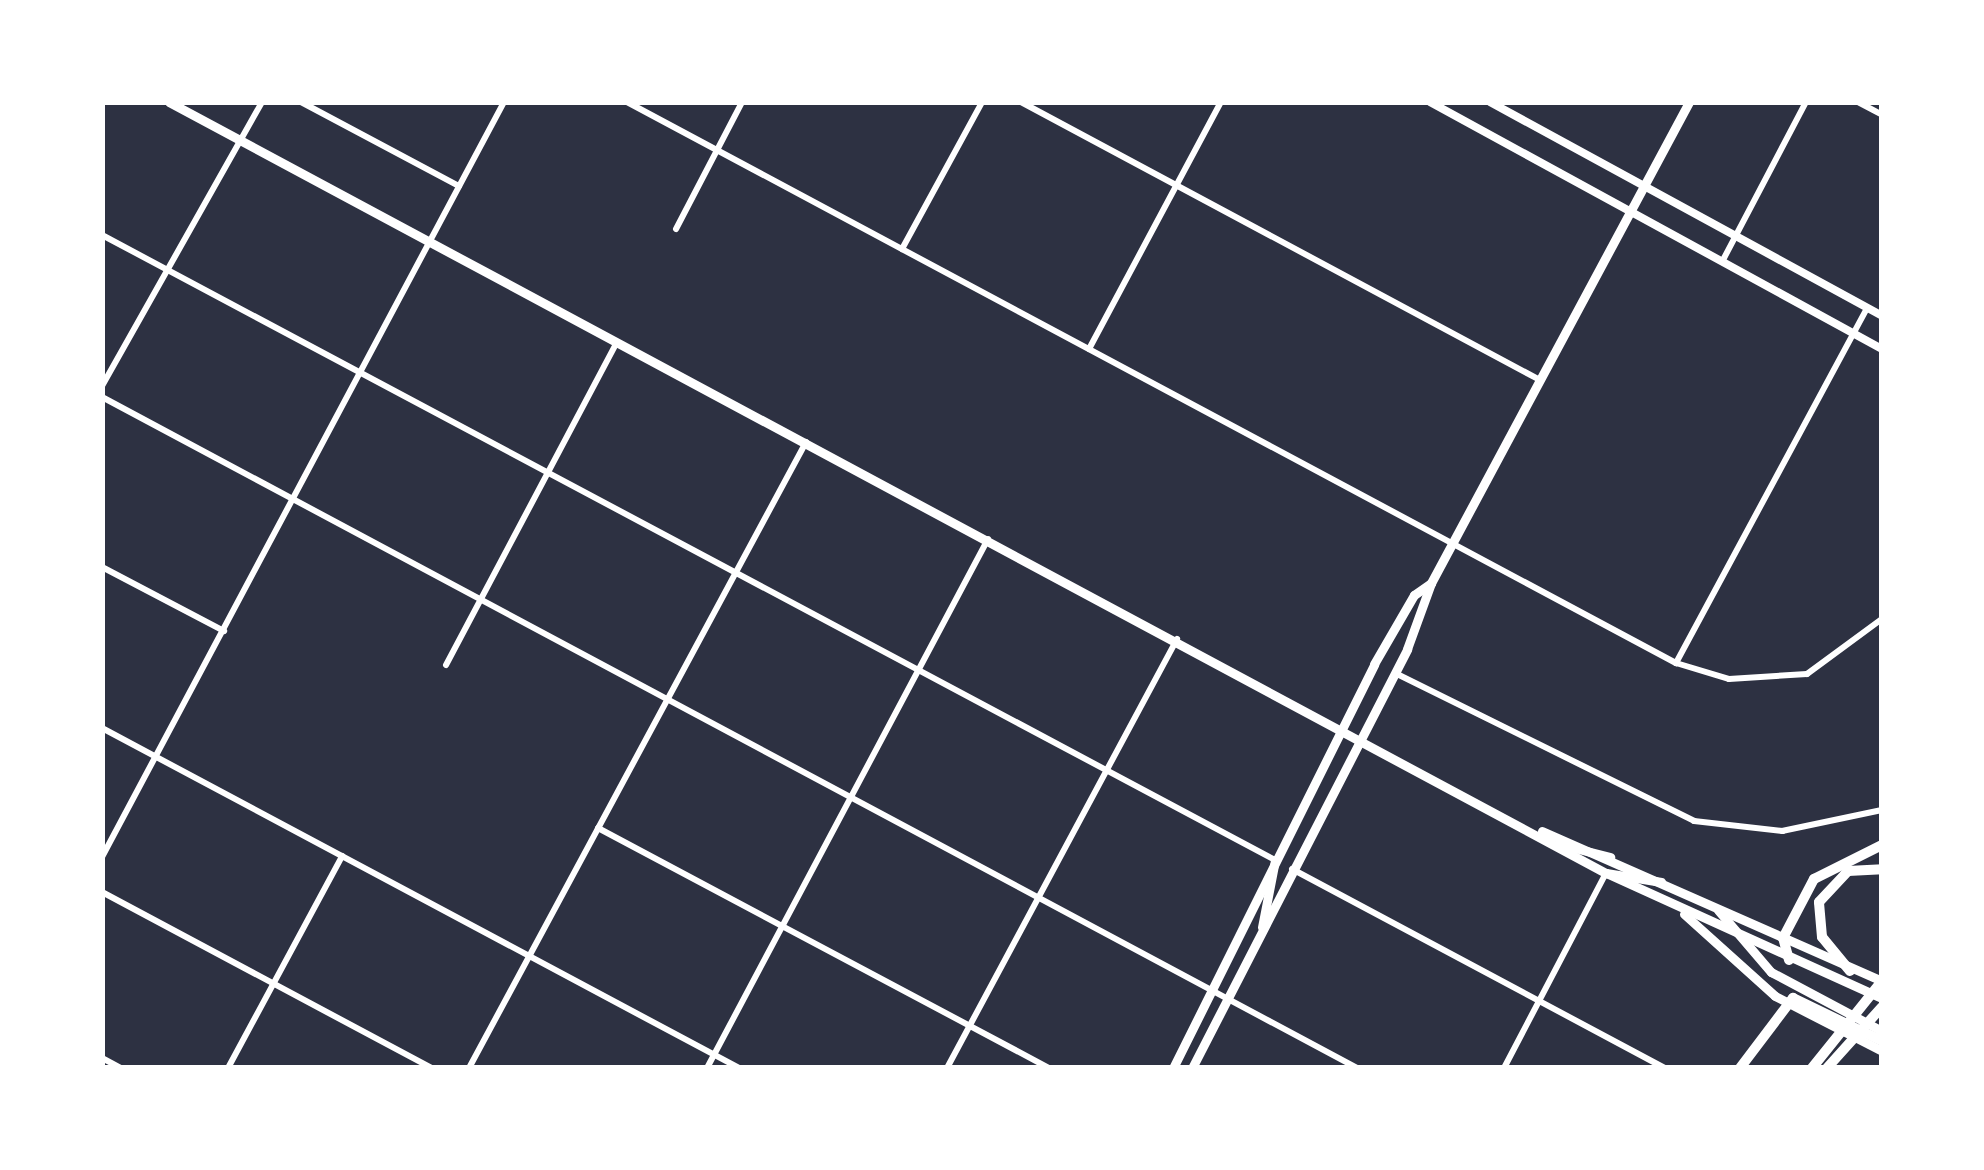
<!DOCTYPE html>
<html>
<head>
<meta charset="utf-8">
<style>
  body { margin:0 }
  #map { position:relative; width:1984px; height:1170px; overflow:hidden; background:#2d3142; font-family:"PT Sans",sans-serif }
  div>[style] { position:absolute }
  .minor>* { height:6px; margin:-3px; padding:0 3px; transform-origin:3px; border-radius:3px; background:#fff }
  .tertiary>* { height:8px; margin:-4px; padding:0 4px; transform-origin:4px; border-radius:4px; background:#fff }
  .secondary>* { height:9px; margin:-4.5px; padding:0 4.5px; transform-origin:4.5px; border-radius:4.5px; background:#fff }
  .motorway>* { height:10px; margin:-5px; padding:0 5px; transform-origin:5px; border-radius:5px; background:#fff }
  span { translate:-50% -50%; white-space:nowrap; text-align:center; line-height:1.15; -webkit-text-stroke:10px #fff; paint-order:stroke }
  .frame { position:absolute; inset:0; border:105px solid #fff; pointer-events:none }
</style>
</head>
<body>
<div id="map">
  <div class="minor">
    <div style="left:301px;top:102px;width:179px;rotate:28deg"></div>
    <div style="left:627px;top:102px;width:1190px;rotate:28.14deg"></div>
    <div style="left:1676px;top:663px;width:55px;rotate:16.8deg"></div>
    <div style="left:1729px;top:679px;width:78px;rotate:-3.7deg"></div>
    <div style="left:1807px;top:674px;width:93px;rotate:-36.3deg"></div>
    <div style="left:1021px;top:102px;width:589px;rotate:28.18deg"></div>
    <div style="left:1858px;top:102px;width:27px;rotate:28deg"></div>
    <div style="left:676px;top:229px;width:143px;rotate:-62.5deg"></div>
    <div style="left:102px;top:235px;width:1329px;rotate:28.05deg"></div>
    <div style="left:902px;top:249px;width:167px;rotate:-61.4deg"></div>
    <div style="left:1723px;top:260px;width:178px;rotate:-62.3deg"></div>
    <div style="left:1089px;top:349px;width:280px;rotate:-61.9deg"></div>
    <div style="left:102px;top:386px;width:326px;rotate:-60.6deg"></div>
    <div style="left:102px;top:397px;width:1423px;rotate:28.13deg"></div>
    <div style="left:102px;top:567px;width:138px;rotate:27.7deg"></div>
    <div style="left:1676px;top:663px;width:403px;rotate:-61.7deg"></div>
    <div style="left:446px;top:665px;width:365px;rotate:-62.1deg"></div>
    <div style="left:1395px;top:673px;width:334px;rotate:26.3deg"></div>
    <div style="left:1694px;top:821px;width:89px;rotate:6.5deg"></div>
    <div style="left:1782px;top:831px;width:102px;rotate:-11.9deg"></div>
    <div style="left:102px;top:728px;width:722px;rotate:28.09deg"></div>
    <div style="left:598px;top:828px;width:511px;rotate:28.02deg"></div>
    <div style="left:102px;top:857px;width:855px;rotate:-61.97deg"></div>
    <div style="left:1292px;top:869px;width:423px;rotate:28.1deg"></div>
    <div style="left:102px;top:892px;width:374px;rotate:28.1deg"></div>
    <div style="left:102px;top:1058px;width:21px;rotate:28deg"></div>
    <div style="left:228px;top:1068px;width:241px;rotate:-61.7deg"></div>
    <div style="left:469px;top:1068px;width:711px;rotate:-61.7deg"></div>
    <div style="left:707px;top:1068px;width:599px;rotate:-62.02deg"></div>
    <div style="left:947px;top:1068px;width:487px;rotate:-61.8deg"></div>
    <div style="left:1504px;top:1068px;width:220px;rotate:-62.4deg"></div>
  </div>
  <div class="tertiary">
    <div style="left:1430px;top:102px;width:515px;rotate:28.65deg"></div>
    <div style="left:1490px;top:102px;width:447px;rotate:28.6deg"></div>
  </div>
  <div class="secondary">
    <div style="left:169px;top:102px;width:1631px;rotate:28.22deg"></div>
    <div style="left:1606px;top:873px;width:303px;rotate:24.4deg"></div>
    <div style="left:1542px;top:831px;width:372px;rotate:23.8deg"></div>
    <div style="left:1559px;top:844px;width:53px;rotate:14.3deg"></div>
    <div style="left:1606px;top:873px;width:56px;rotate:9.3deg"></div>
    <div style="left:1718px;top:910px;width:82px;rotate:49.5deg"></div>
    <div style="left:1771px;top:972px;width:126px;rotate:28deg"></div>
    <div style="left:1684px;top:914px;width:122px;rotate:42deg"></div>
    <div style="left:1775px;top:996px;width:120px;rotate:27.2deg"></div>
    <div style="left:1262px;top:927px;width:68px;rotate:-79deg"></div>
    <div style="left:1173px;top:1068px;width:451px;rotate:-63.5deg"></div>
    <div style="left:1374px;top:664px;width:80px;rotate:-59.9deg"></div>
    <div style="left:1414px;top:595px;width:21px;rotate:-35deg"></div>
    <div style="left:1192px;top:1068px;width:471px;rotate:-62.8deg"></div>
    <div style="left:1407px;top:649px;width:70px;rotate:-70deg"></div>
    <div style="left:1431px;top:583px;width:546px;rotate:-61.79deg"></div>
  </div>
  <div class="motorway">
    <div style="left:1789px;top:960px;width:23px;rotate:-105deg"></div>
    <div style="left:1783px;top:938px;width:67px;rotate:-62.3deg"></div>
    <div style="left:1814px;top:879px;width:76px;rotate:-26.6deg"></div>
    <div style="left:1850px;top:971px;width:44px;rotate:-129.5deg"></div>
    <div style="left:1822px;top:937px;width:35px;rotate:-95deg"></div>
    <div style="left:1819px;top:902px;width:42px;rotate:-46.9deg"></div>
    <div style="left:1848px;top:871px;width:34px;rotate:-3deg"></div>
    <div style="left:1740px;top:1068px;width:88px;rotate:-52.9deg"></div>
    <div style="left:1793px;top:998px;width:99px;rotate:25.8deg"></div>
    <div style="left:1812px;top:1068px;width:112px;rotate:-51.2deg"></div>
    <div style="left:1827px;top:1068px;width:82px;rotate:-48deg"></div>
  </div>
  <div class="frame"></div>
</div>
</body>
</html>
